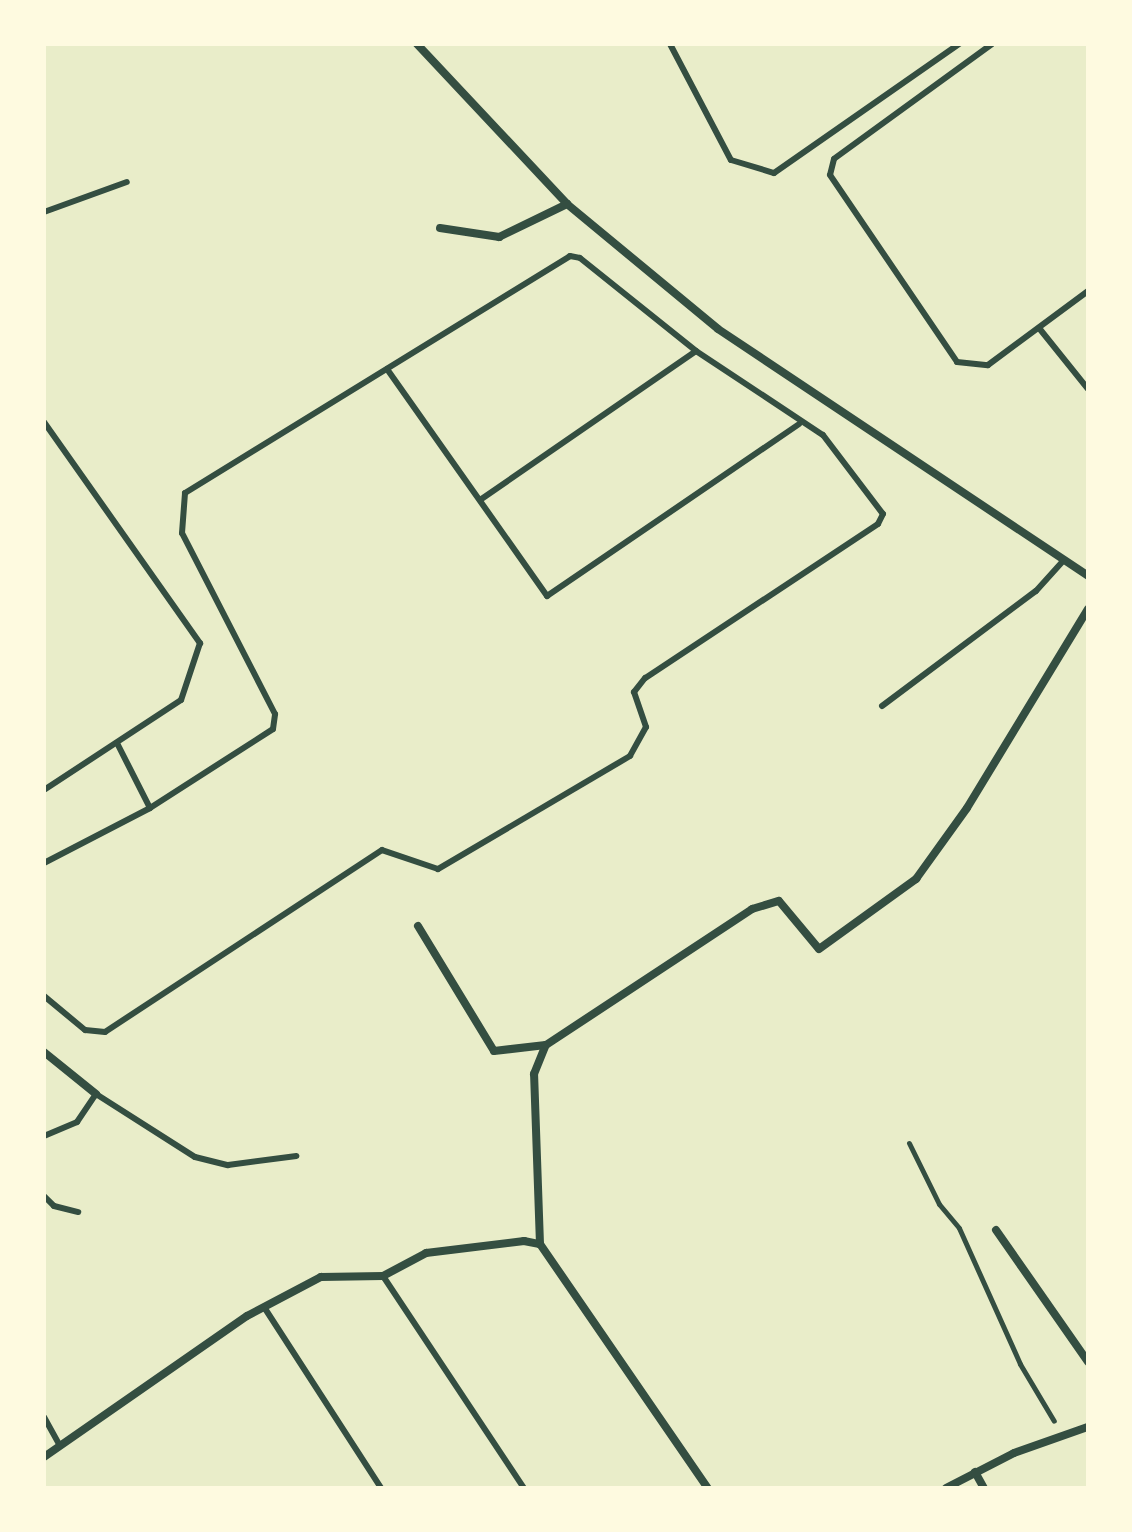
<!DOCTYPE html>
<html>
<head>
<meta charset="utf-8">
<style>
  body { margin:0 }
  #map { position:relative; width:1132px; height:1532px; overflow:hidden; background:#e9edc9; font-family:Quicksand,sans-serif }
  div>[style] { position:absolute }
  .path>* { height:5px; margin:-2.5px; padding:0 2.5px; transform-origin:2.5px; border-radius:2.5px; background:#344e41 }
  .service>* { height:6px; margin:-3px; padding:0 3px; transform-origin:3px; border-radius:3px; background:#344e41 }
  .minor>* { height:8px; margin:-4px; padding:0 4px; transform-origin:4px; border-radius:4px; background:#344e41 }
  span { translate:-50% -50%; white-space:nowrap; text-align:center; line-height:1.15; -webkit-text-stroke:8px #fefae0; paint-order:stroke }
  .frame { position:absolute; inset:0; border:46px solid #fefae0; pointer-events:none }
</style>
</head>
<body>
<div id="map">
  <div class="path">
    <div style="left:909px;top:1143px;width:68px;rotate:63.8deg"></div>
    <div style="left:939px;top:1204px;width:31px;rotate:50deg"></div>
    <div style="left:959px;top:1228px;width:149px;rotate:65.8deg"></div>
    <div style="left:1020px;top:1364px;width:66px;rotate:59.2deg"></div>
  </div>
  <div class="service">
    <div style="left:670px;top:44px;width:131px;rotate:62.3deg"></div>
    <div style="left:731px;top:160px;width:45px;rotate:16.8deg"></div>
    <div style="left:774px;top:173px;width:226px;rotate:-34.9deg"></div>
    <div style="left:992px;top:44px;width:195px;rotate:144deg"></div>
    <div style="left:834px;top:159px;width:16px;rotate:104deg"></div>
    <div style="left:830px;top:175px;width:226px;rotate:55.8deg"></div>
    <div style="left:957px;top:362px;width:31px;rotate:6deg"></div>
    <div style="left:988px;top:365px;width:124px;rotate:-36.5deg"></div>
    <div style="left:44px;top:212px;width:88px;rotate:-19.9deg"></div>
    <div style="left:1039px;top:328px;width:78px;rotate:51.2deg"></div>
    <div style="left:387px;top:369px;width:278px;rotate:54.8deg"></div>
    <div style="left:547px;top:596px;width:305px;rotate:-34.3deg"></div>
    <div style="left:44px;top:422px;width:271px;rotate:54.8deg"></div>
    <div style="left:200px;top:643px;width:60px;rotate:108.4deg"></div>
    <div style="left:181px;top:700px;width:164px;rotate:146.7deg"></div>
    <div style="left:480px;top:500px;width:262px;rotate:-34.6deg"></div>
    <div style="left:882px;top:706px;width:192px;rotate:-36.8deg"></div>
    <div style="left:1036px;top:591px;width:42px;rotate:-47.9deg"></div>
    <div style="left:117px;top:743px;width:73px;rotate:63.1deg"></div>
    <div style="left:44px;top:863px;width:119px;rotate:-27.4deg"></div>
    <div style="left:150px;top:808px;width:146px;rotate:-32.7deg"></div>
    <div style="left:273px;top:729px;width:15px;rotate:-82deg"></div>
    <div style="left:275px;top:714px;width:203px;rotate:-117.2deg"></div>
    <div style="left:182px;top:533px;width:40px;rotate:-85.7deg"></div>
    <div style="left:185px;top:493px;width:452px;rotate:-31.6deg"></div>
    <div style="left:570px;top:256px;width:10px;rotate:11deg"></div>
    <div style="left:580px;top:258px;width:149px;rotate:38.7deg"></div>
    <div style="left:696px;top:351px;width:152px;rotate:33.5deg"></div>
    <div style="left:823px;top:435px;width:99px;rotate:52.8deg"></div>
    <div style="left:883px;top:514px;width:11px;rotate:117deg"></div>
    <div style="left:878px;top:524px;width:279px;rotate:146.5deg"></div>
    <div style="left:645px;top:678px;width:18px;rotate:128deg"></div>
    <div style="left:634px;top:692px;width:37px;rotate:71deg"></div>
    <div style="left:646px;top:727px;width:33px;rotate:119deg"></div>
    <div style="left:630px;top:756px;width:223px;rotate:149.5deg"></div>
    <div style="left:438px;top:869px;width:59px;rotate:-161.3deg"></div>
    <div style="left:382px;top:850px;width:331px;rotate:146.7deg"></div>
    <div style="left:105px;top:1032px;width:20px;rotate:-174deg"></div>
    <div style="left:85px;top:1030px;width:53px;rotate:-140.3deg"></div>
    <div style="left:44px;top:1136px;width:36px;rotate:-23deg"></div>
    <div style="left:77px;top:1122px;width:34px;rotate:-56deg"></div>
    <div style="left:96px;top:1094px;width:117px;rotate:32.5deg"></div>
    <div style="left:195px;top:1157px;width:34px;rotate:14deg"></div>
    <div style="left:228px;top:1165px;width:69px;rotate:-7.5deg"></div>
    <div style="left:44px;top:1196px;width:14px;rotate:45deg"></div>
    <div style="left:54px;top:1206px;width:25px;rotate:14deg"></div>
    <div style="left:383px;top:1276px;width:255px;rotate:56.4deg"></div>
    <div style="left:264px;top:1307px;width:216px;rotate:57.1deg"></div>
    <div style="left:44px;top:1417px;width:33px;rotate:61deg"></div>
  </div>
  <div class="minor">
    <div style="left:417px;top:44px;width:219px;rotate:46.8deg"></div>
    <div style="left:567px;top:204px;width:196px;rotate:39.6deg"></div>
    <div style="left:718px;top:329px;width:445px;rotate:33.7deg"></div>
    <div style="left:440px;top:228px;width:60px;rotate:8.7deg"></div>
    <div style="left:499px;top:237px;width:76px;rotate:-25.9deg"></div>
    <div style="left:418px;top:926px;width:146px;rotate:58.7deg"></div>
    <div style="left:494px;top:1051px;width:52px;rotate:-6.6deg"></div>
    <div style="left:44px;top:1052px;width:67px;rotate:38.9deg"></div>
    <div style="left:996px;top:1230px;width:161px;rotate:55.1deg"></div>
    <div style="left:540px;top:1244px;width:170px;rotate:-92deg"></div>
    <div style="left:534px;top:1074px;width:31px;rotate:-68deg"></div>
    <div style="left:546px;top:1045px;width:247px;rotate:-33.4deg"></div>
    <div style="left:752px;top:909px;width:28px;rotate:-17deg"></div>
    <div style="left:779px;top:901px;width:62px;rotate:50.2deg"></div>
    <div style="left:819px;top:949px;width:120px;rotate:-35.8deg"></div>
    <div style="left:916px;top:879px;width:87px;rotate:-54.3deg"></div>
    <div style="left:967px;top:808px;width:233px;rotate:-58.7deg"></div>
    <div style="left:44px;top:1457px;width:247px;rotate:-34.8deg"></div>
    <div style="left:247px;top:1316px;width:84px;rotate:-27.8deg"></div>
    <div style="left:321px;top:1277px;width:62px;rotate:-0.9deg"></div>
    <div style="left:383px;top:1276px;width:49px;rotate:-28.1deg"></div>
    <div style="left:426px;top:1253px;width:99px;rotate:-7deg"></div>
    <div style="left:524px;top:1241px;width:16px;rotate:11deg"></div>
    <div style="left:540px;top:1244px;width:296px;rotate:55.5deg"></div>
    <div style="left:975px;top:1472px;width:18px;rotate:61deg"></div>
    <div style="left:946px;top:1488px;width:76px;rotate:-27.2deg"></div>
    <div style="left:1014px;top:1453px;width:78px;rotate:-19.4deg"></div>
  </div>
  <div class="frame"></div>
</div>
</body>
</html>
